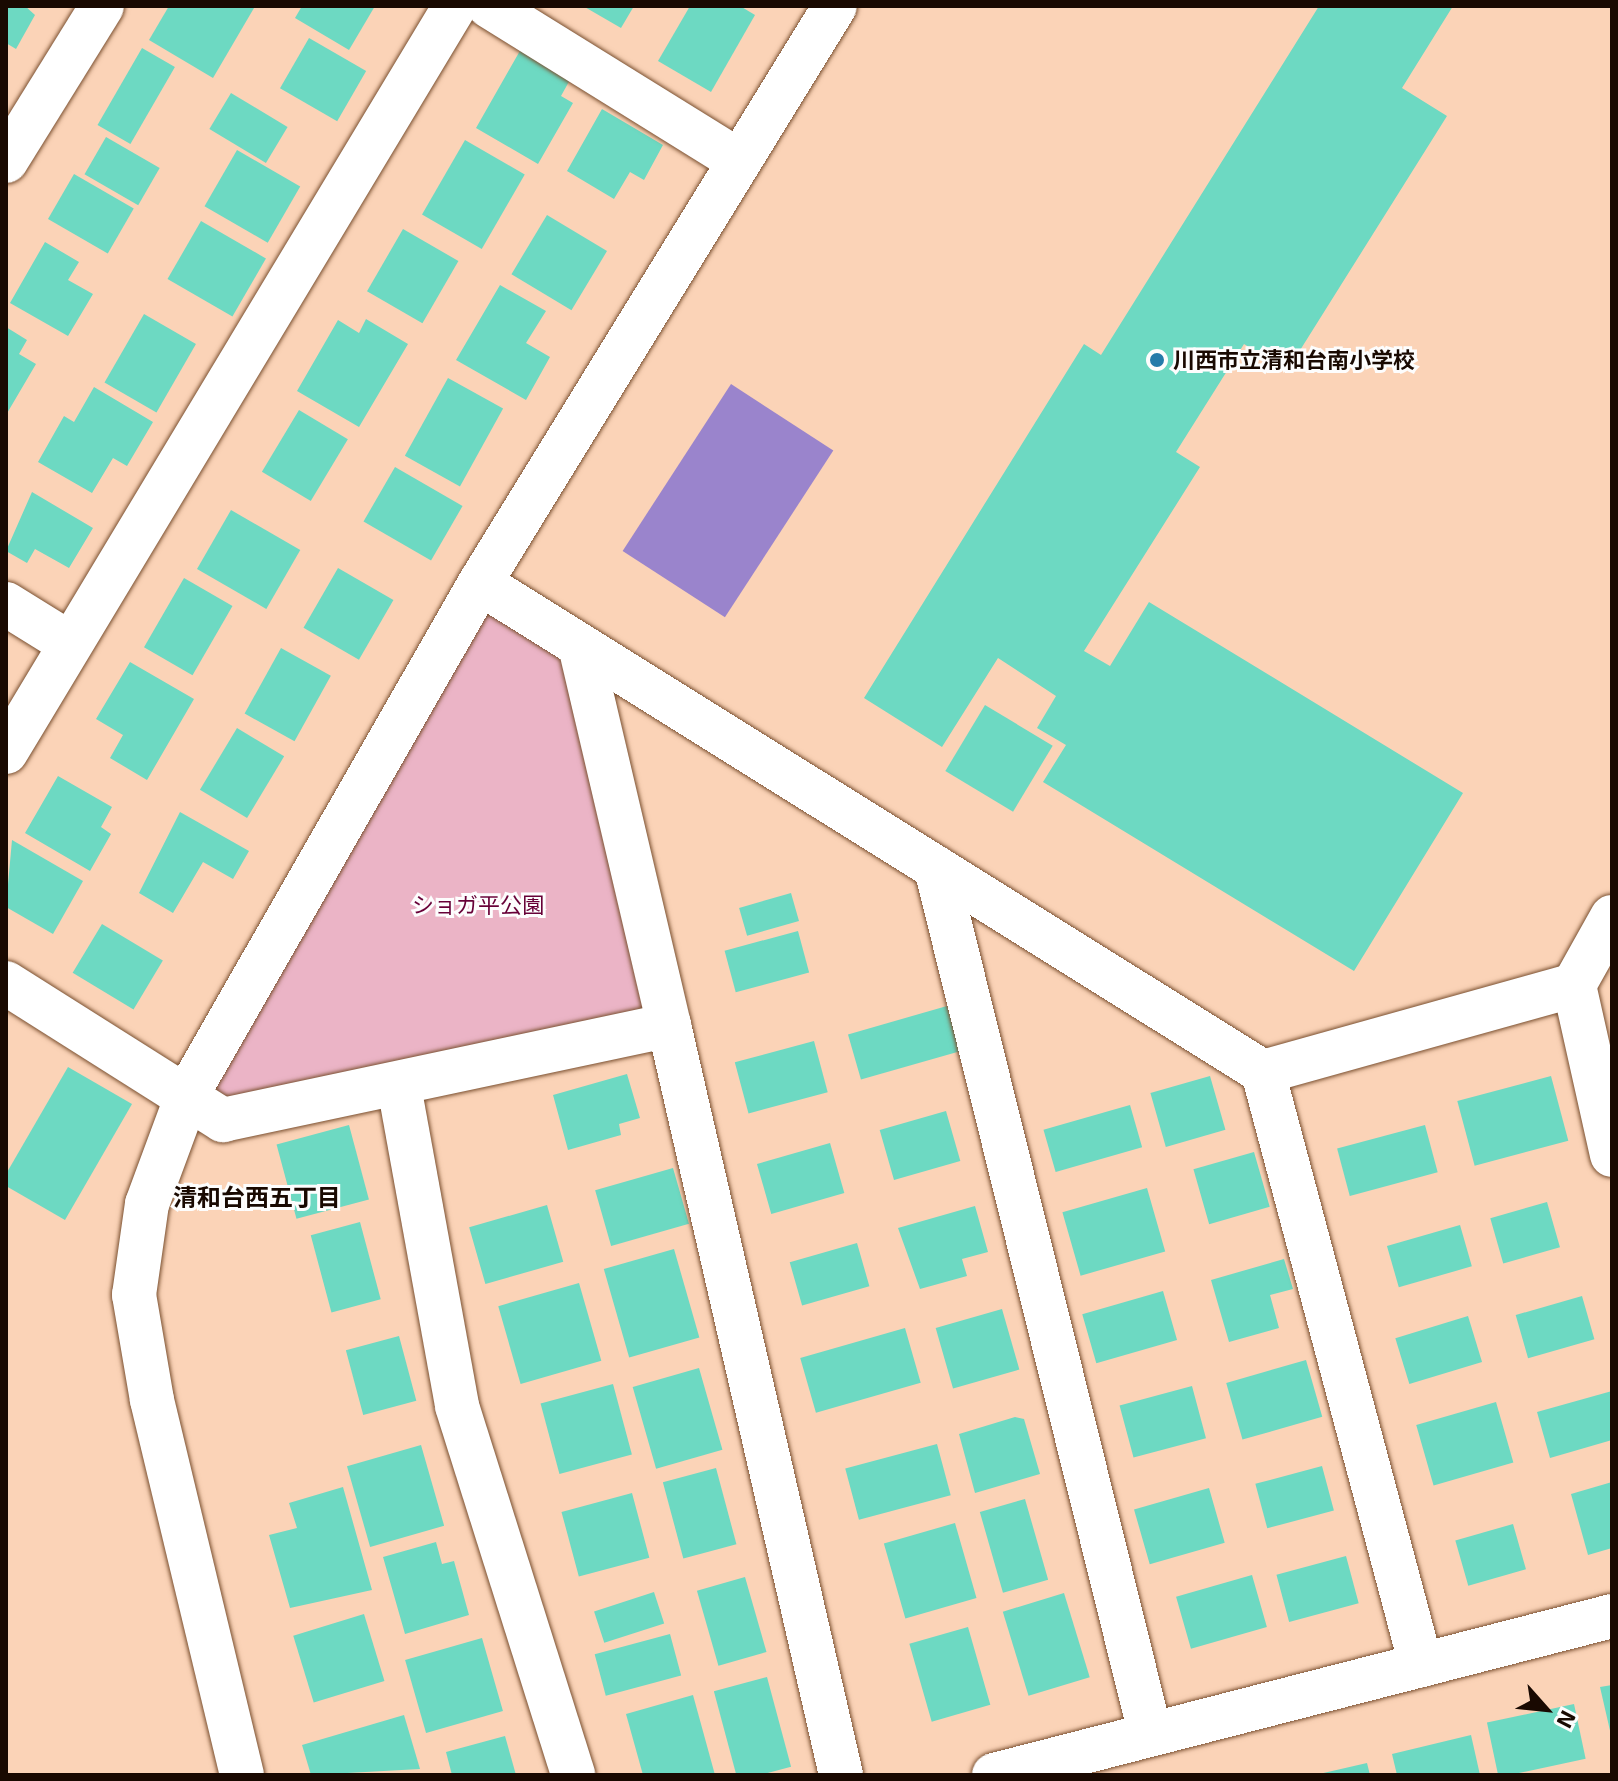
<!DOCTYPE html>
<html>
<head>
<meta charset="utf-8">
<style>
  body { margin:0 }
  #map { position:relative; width:1618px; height:1781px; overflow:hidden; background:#fbd3b7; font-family:"Exo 2","Noto Sans JP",sans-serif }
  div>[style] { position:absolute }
  .green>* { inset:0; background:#ebb4c6 }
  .water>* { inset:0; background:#9a84cc; transform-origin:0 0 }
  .building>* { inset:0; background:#6dd9c2; transform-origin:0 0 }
  .roads { filter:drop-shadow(0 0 2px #7a5030) drop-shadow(0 0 2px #7a5030) }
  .minor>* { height:44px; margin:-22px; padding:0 22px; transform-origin:22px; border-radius:22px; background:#fff }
  .tertiary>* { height:44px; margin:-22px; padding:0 22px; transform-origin:22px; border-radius:22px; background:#fff }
  .dots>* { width:22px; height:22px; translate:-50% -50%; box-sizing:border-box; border:4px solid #fdfdfd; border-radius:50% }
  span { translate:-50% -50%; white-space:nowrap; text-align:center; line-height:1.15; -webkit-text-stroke:6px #fdfdfd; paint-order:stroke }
  .poi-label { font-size:22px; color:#190901; font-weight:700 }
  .left { translate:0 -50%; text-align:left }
  .park-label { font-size:22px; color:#670037 }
  .neighbourhood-label { font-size:24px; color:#190901; font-weight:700 }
  .frame { position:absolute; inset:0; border:8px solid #190901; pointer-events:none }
  .north { position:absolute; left:1506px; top:1669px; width:80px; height:80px; -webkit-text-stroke:6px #fdfdfd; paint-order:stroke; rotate:117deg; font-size:22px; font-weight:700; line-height:32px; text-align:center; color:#190901 }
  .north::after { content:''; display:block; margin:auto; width:28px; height:36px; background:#190901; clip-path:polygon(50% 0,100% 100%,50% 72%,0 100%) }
</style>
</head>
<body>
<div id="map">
  <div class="green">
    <div style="clip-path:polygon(480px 583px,580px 646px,669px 1025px,223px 1120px,188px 1093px)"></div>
  </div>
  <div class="water">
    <div style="left:731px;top:384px;width:122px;height:199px;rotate:33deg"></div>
  </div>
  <div class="building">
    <div style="clip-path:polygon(6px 6px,25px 6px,35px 15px,16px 49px,6px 43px)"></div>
    <div style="clip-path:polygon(169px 6px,251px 6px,254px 8px,213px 78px,149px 40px)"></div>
    <div style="clip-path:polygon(302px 6px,375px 6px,349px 50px,295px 18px)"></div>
    <div style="clip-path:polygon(583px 6px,634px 6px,621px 28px)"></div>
    <div style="clip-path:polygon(690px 6px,740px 6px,755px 15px,711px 92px,658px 61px)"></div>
    <div style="clip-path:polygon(1319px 6px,1453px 6px,1402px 88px,1447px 116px,1287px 371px,1244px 344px,1176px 452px,1200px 467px,1084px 651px,1110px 666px,1149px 602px,1463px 793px,1354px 971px,1043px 782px,1066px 745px,1037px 728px,1056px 696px,998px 658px,942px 747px,864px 698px,1084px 344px,1101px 355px)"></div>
    <div style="left:309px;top:38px;width:66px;height:58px;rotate:30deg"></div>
    <div style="left:142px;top:48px;width:38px;height:89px;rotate:30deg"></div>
    <div style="clip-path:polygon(521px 49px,571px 78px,561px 96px,573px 103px,538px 164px,476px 128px)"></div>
    <div style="left:231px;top:93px;width:66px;height:42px;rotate:31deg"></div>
    <div style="clip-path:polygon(602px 109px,663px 145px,644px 180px,630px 172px,614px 199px,567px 171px)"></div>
    <div style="left:106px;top:137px;width:62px;height:43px;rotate:30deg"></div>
    <div style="left:465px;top:140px;width:69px;height:86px;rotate:30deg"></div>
    <div style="left:237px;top:150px;width:73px;height:65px;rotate:30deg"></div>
    <div style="left:74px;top:174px;width:69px;height:52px;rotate:30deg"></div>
    <div style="left:547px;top:215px;width:70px;height:69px;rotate:31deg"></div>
    <div style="left:201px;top:221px;width:75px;height:67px;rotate:30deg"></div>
    <div style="left:403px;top:229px;width:64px;height:72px;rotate:30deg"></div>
    <div style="clip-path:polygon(45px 242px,79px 262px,68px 280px,93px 294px,68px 336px,10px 303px)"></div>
    <div style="clip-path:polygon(500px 285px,546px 311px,526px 343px,550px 357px,526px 400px,456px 360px)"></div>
    <div style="left:144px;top:314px;width:60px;height:79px;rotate:30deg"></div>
    <div style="clip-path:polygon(366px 319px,408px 344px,359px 427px,297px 391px,338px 320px,359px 333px)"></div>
    <div style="clip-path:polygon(6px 327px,27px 340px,19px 354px,36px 364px,6px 415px)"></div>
    <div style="left:448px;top:378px;width:63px;height:89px;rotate:29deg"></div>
    <div style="clip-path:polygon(94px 387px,153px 422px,127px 466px,113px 458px,92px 493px,38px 462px,64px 416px,74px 422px)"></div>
    <div style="left:299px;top:410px;width:57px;height:72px;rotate:31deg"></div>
    <div style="left:395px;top:467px;width:78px;height:63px;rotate:30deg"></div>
    <div style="clip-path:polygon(32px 492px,93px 528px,69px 568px,35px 549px,27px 563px,6px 551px)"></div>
    <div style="left:231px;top:510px;width:80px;height:68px;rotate:30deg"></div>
    <div style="left:338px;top:568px;width:64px;height:69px;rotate:30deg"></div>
    <div style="left:184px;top:578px;width:56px;height:80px;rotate:30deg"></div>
    <div style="left:281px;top:648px;width:57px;height:75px;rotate:29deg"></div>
    <div style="clip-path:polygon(130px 662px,194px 699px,147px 780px,110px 758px,123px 735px,96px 719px)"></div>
    <div style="left:985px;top:705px;width:79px;height:77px;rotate:31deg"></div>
    <div style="left:237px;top:728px;width:55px;height:72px;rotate:31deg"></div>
    <div style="clip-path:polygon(58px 776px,112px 807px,101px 827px,111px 834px,90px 871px,25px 833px)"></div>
    <div style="clip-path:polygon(180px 812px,249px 851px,233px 879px,203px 862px,173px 913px,139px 893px)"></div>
    <div style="clip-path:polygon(12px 840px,83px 881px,53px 934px,6px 907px)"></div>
    <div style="left:791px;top:893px;width:29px;height:54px;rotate:74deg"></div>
    <div style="left:102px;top:924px;width:71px;height:57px;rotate:31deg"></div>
    <div style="left:798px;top:931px;width:43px;height:76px;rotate:75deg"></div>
    <div style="left:947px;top:1006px;width:47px;height:103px;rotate:74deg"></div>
    <div style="left:814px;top:1041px;width:53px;height:82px;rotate:75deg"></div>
    <div style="clip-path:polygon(68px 1067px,132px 1104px,65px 1220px,6px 1186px,6px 1174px)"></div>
    <div style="clip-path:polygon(627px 1074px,640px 1118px,619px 1124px,621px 1135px,568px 1150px,553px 1095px)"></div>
    <div style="left:1210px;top:1076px;width:56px;height:62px;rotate:74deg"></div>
    <div style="left:1551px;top:1076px;width:67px;height:97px;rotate:75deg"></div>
    <div style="left:1130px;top:1105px;width:44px;height:90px;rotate:74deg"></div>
    <div style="left:946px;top:1111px;width:52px;height:69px;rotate:74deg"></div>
    <div style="left:349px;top:1125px;width:77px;height:75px;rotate:75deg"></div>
    <div style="left:1425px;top:1125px;width:49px;height:91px;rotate:75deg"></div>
    <div style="left:830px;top:1143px;width:52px;height:76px;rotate:74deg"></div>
    <div style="left:1254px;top:1152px;width:57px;height:63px;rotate:74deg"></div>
    <div style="left:673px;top:1168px;width:58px;height:81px;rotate:74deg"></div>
    <div style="left:1147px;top:1188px;width:66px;height:88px;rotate:74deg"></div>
    <div style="left:1547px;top:1202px;width:47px;height:59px;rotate:74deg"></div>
    <div style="left:547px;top:1205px;width:59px;height:81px;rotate:74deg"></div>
    <div style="clip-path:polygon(975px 1206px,988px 1252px,962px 1259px,967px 1276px,920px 1289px,898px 1228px)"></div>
    <div style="left:360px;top:1222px;width:80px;height:51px;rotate:75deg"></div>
    <div style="left:1460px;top:1225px;width:43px;height:76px;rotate:74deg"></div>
    <div style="left:857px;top:1243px;width:45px;height:70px;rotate:74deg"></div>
    <div style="left:674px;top:1249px;width:92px;height:73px;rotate:74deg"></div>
    <div style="clip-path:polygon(1284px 1259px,1293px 1289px,1270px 1295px,1279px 1328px,1229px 1342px,1211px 1280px)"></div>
    <div style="left:579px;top:1283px;width:81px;height:84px;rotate:74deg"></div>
    <div style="left:1163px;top:1291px;width:51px;height:84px;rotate:74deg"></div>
    <div style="left:1582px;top:1296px;width:45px;height:69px;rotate:74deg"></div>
    <div style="left:1002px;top:1309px;width:63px;height:69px;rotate:74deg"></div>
    <div style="left:1468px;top:1316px;width:48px;height:76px;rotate:73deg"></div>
    <div style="left:905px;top:1328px;width:57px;height:109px;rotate:74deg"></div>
    <div style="left:399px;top:1336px;width:67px;height:55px;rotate:75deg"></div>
    <div style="left:1306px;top:1360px;width:59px;height:83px;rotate:74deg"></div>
    <div style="left:699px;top:1368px;width:85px;height:69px;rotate:74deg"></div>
    <div style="left:613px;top:1384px;width:73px;height:75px;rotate:75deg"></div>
    <div style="left:1192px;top:1386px;width:54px;height:75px;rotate:75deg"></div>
    <div style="clip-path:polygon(1612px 1391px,1612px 1440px,1550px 1458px,1537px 1412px)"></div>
    <div style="left:1496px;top:1402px;width:63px;height:83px;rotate:74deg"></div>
    <div style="clip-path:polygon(1015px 1417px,1024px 1419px,1040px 1474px,975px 1493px,959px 1434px)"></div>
    <div style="left:937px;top:1444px;width:53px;height:95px;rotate:75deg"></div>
    <div style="left:421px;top:1445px;width:84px;height:77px;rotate:74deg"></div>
    <div style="left:1322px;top:1466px;width:46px;height:69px;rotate:75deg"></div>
    <div style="left:716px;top:1468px;width:79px;height:55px;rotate:75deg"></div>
    <div style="clip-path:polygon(1612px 1482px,1612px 1548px,1588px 1555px,1571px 1494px)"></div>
    <div style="clip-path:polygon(343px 1487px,372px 1590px,290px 1608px,269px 1535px,297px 1528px,289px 1503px)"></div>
    <div style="left:1209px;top:1488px;width:57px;height:78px;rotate:74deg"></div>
    <div style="left:632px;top:1493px;width:67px;height:73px;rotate:75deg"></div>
    <div style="left:1025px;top:1499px;width:84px;height:47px;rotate:74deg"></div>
    <div style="left:955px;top:1523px;width:78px;height:74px;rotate:74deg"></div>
    <div style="left:1513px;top:1524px;width:47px;height:60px;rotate:74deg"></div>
    <div style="clip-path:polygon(436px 1542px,442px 1564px,454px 1561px,469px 1615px,405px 1634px,383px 1557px)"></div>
    <div style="left:1346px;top:1556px;width:49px;height:72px;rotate:75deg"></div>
    <div style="left:1252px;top:1575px;width:54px;height:79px;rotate:74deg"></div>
    <div style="left:745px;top:1577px;width:78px;height:50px;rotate:74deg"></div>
    <div style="left:654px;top:1592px;width:33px;height:63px;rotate:72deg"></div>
    <div style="left:1064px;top:1593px;width:88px;height:64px;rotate:73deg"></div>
    <div style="left:364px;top:1614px;width:70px;height:74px;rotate:73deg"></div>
    <div style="left:968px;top:1627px;width:81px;height:61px;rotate:74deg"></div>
    <div style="left:670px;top:1634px;width:43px;height:78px;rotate:75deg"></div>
    <div style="left:482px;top:1638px;width:76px;height:80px;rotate:74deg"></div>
    <div style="left:767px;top:1677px;width:93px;height:55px;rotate:75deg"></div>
    <div style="clip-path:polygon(1612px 1685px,1612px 1735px,1611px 1735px,1600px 1687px)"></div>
    <div style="clip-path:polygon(693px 1695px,715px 1775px,643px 1775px,626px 1714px)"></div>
    <div style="left:1574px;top:1704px;width:56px;height:89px;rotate:78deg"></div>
    <div style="clip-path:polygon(404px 1715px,420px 1769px,311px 1775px,302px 1745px)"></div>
    <div style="clip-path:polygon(1471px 1735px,1480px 1775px,1397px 1775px,1392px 1754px)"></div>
    <div style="clip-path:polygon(505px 1736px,516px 1775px,452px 1775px,446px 1752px)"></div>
    <div style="clip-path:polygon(1367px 1763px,1370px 1775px,1319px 1775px,1319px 1774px)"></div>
  </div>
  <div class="roads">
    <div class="minor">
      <div style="left:489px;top:6px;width:292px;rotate:31.8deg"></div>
      <div style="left:6px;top:161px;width:182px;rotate:-58.2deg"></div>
      <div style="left:480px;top:583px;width:923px;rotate:31.99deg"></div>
      <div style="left:1263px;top:1072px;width:323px;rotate:-15.6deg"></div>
      <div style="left:1574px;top:985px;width:78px;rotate:-60.8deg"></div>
      <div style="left:6px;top:604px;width:74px;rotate:31.8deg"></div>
      <div style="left:6px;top:752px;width:871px;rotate:-58.96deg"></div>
      <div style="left:936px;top:868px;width:891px;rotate:76.1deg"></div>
      <div style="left:6px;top:983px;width:257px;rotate:32.3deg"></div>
      <div style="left:223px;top:1120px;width:456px;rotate:-12deg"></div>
      <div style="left:669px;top:1025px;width:389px;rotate:-103.2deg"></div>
      <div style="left:1574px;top:985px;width:174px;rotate:77.4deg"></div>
      <div style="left:669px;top:1025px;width:769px;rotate:77.08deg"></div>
      <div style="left:1263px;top:1072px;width:614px;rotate:75.08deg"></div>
      <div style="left:399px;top:1086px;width:325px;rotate:79.7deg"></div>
      <div style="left:457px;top:1406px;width:387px;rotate:72.5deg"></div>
      <div style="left:994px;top:1775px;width:638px;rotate:-14.43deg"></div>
    </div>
    <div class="tertiary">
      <div style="left:242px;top:1775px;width:386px;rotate:-103.5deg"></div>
      <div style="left:152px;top:1400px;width:107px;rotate:-99.7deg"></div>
      <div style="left:134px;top:1295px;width:92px;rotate:-81.9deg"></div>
      <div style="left:147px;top:1204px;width:118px;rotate:-69.7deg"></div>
      <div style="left:188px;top:1093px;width:588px;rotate:-60.21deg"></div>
      <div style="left:480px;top:583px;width:677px;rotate:-58.4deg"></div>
    </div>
  </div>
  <div class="dots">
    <div style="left:1157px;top:360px;background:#247baa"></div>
  </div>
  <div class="poi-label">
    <span class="left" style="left:1173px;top:360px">川西市立清和台南小学校</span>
  </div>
  <div class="park-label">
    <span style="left:478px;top:905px">ショガ平公園</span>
  </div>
  <div class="neighbourhood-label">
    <span style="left:257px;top:1197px">清和台西五丁目</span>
  </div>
  <div class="frame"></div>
  <div class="north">N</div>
</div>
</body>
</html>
